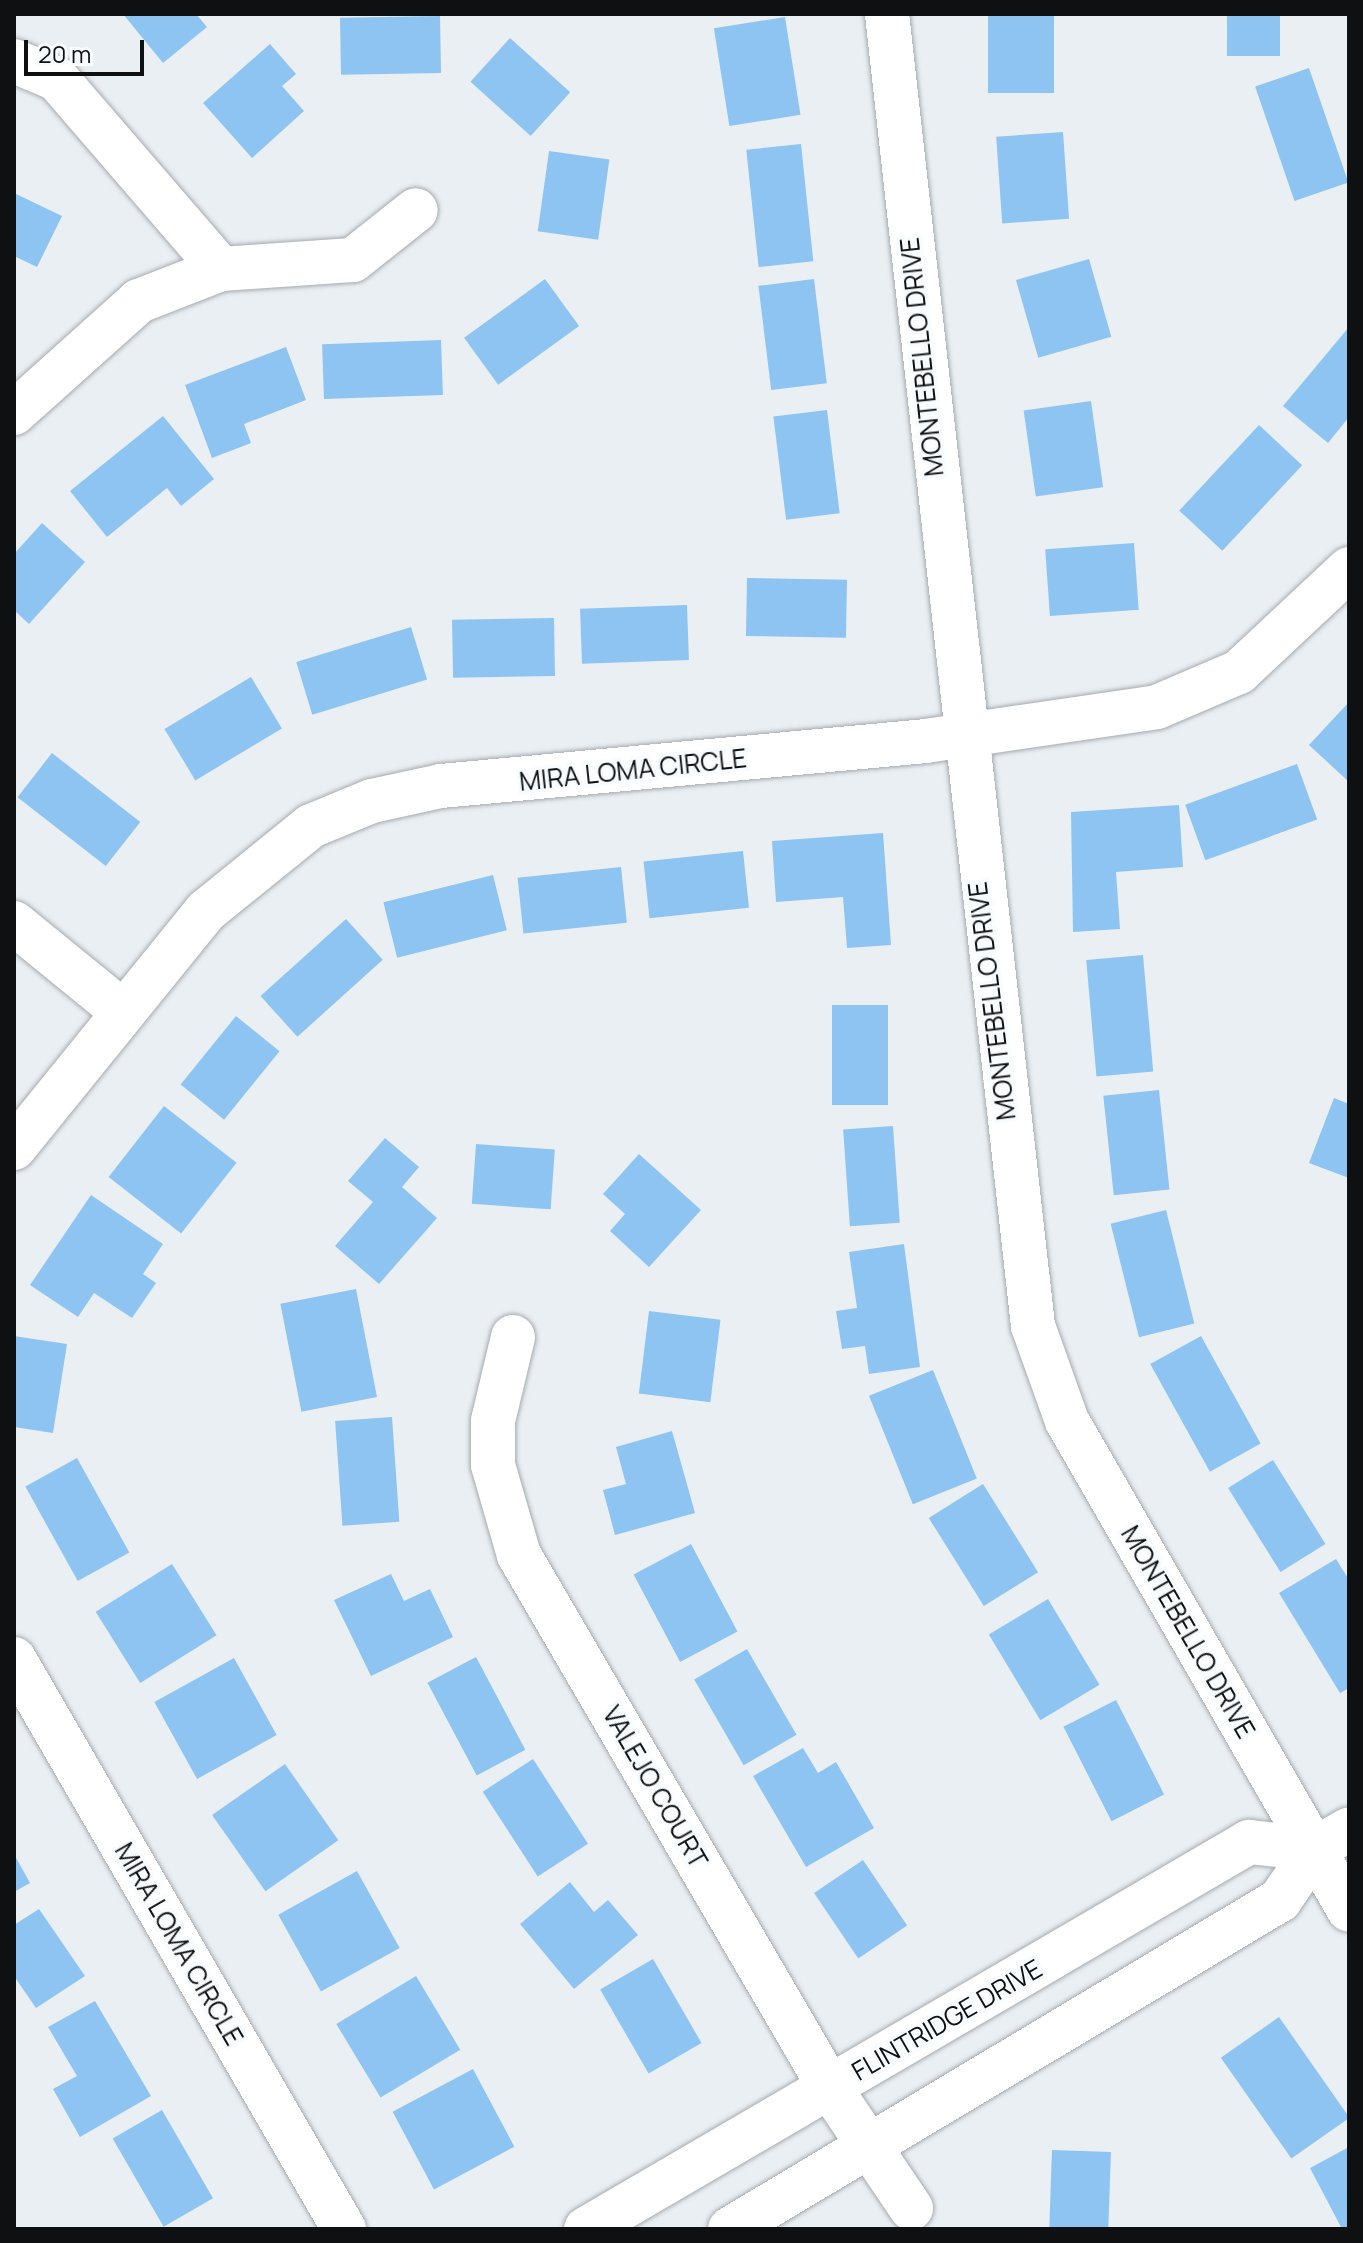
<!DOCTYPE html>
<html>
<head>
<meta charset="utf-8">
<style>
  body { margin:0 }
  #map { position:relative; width:1363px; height:2243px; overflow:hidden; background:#eaeff3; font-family:Manrope,sans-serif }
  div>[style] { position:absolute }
  .building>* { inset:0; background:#8ec4f2; transform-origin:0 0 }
  .roads { filter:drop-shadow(0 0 2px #a6aaae) drop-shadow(0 0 2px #a6aaae) }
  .minor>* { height:44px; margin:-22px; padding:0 22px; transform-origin:22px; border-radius:22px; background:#fff }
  span { translate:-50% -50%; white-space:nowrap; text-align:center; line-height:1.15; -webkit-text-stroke:8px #f9fcfe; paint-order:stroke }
  .street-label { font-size:26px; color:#0f1012 }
  .frame { position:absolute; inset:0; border:16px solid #0f1012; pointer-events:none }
  .scale { position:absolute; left:24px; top:40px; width:120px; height:36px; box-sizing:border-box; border:4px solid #0f1012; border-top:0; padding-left:10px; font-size:24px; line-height:28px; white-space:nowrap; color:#0f1012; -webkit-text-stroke:6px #f9fcfe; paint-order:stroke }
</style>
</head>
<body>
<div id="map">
  <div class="building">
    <div style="clip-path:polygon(123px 14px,196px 14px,207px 27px,163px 63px)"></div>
    <div style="left:988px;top:14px;width:66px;height:79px"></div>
    <div style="left:1227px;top:14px;width:53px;height:42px"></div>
    <div style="left:440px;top:16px;width:57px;height:100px;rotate:89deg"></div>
    <div style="left:785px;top:17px;width:99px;height:72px;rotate:81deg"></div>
    <div style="left:510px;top:38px;width:81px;height:59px;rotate:42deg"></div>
    <div style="clip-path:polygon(270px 44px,296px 74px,282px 86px,304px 111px,252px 158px,203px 103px)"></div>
    <div style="left:1309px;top:68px;width:121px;height:57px;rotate:71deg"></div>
    <div style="left:1063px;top:132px;width:87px;height:67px;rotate:86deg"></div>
    <div style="left:801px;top:144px;width:118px;height:55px;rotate:84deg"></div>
    <div style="left:549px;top:151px;width:61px;height:81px;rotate:8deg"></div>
    <div style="clip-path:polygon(14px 193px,62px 216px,37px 267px,14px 256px)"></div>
    <div style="left:1089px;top:259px;width:81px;height:76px;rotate:74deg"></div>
    <div style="left:545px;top:279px;width:58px;height:100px;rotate:54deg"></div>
    <div style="left:814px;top:279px;width:105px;height:56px;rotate:83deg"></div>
    <div style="clip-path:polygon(1349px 327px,1349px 417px,1328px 443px,1283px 406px)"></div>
    <div style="left:441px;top:340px;width:55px;height:119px;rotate:88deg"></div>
    <div style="clip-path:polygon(286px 347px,306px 400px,244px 424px,251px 443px,212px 458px,185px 385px)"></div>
    <div style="left:1091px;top:401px;width:87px;height:68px;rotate:82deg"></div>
    <div style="left:827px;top:410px;width:104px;height:54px;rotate:83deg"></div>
    <div style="clip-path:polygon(163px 416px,214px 479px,181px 506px,167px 488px,107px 537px,70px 491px)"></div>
    <div style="left:1259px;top:425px;width:59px;height:117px;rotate:43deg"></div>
    <div style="clip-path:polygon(42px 523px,85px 562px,29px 624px,14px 610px,14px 554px)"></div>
    <div style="left:1134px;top:543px;width:67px;height:89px;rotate:86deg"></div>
    <div style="left:747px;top:578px;width:100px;height:58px;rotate:1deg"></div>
    <div style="left:687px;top:605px;width:55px;height:107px;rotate:88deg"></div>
    <div style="left:554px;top:618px;width:58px;height:102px;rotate:89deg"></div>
    <div style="left:411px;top:627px;width:55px;height:120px;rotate:73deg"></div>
    <div style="left:251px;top:677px;width:60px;height:101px;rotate:59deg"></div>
    <div style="clip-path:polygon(1349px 702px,1349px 782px,1309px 745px)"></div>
    <div style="left:52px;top:753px;width:112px;height:56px;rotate:38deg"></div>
    <div style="left:1297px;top:764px;width:59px;height:119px;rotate:70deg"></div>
    <div style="clip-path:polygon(1179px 805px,1183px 867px,1116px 872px,1120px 929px,1073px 932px,1071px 812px)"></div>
    <div style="clip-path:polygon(883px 833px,891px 945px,847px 948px,843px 897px,776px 902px,772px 841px)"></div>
    <div style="left:743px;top:851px;width:57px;height:100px;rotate:84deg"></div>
    <div style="left:621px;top:867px;width:56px;height:104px;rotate:84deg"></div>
    <div style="left:493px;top:875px;width:57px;height:113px;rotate:76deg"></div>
    <div style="left:346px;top:919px;width:55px;height:115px;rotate:48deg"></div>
    <div style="left:1143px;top:955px;width:117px;height:57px;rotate:85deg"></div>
    <div style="left:832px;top:1005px;width:56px;height:100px"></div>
    <div style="left:236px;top:1016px;width:56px;height:88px;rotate:39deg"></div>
    <div style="left:1159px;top:1090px;width:100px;height:56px;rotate:84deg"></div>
    <div style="clip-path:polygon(1334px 1098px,1349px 1104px,1349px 1178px,1309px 1163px)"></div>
    <div style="left:164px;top:1106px;width:92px;height:90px;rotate:38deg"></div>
    <div style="left:893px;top:1126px;width:97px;height:50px;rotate:86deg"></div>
    <div style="clip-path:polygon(385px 1138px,419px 1167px,402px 1187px,437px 1218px,379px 1284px,335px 1246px,373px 1202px,348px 1181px)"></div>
    <div style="left:476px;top:1144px;width:79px;height:60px;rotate:4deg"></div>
    <div style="clip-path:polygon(639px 1154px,701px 1210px,649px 1267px,610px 1231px,625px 1214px,603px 1194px)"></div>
    <div style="clip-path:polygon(91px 1195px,163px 1244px,143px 1274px,156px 1283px,132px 1318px,94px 1293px,78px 1317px,30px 1285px)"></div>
    <div style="left:1166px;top:1210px;width:117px;height:57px;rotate:76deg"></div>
    <div style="clip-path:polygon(904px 1244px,920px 1367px,869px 1374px,865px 1346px,842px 1349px,836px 1311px,857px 1308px,849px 1252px)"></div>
    <div style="left:356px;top:1289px;width:110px;height:77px;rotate:79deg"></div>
    <div style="left:649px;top:1311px;width:72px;height:83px;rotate:7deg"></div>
    <div style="clip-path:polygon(14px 1336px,67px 1344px,53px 1433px,14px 1427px)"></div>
    <div style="left:1201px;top:1336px;width:123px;height:58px;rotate:61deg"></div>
    <div style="left:933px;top:1370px;width:117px;height:69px;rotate:68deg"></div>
    <div style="left:392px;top:1417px;width:105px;height:57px;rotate:86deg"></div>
    <div style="clip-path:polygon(672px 1431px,695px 1513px,615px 1535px,603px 1490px,626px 1484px,616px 1447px)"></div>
    <div style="left:77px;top:1458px;width:108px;height:59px;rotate:61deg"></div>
    <div style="left:1273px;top:1460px;width:99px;height:53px;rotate:58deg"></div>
    <div style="left:983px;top:1484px;width:104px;height:64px;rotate:58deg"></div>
    <div style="left:691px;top:1544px;width:99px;height:65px;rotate:62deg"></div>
    <div style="clip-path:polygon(1336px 1559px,1349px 1580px,1349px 1688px,1340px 1693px,1279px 1593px)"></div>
    <div style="left:172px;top:1564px;width:84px;height:90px;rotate:58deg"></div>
    <div style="clip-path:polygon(391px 1574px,404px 1601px,430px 1589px,453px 1637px,371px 1676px,334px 1600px)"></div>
    <div style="left:1048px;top:1599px;width:100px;height:69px;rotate:59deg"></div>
    <div style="left:747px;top:1649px;width:99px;height:61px;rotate:60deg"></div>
    <div style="left:476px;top:1657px;width:105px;height:55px;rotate:62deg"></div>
    <div style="left:234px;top:1658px;width:88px;height:91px;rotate:61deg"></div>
    <div style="left:1116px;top:1700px;width:106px;height:59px;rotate:63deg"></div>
    <div style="clip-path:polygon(803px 1748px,818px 1773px,836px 1762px,874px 1828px,806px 1867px,753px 1776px)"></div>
    <div style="left:533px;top:1759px;width:101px;height:60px;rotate:57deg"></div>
    <div style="left:285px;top:1764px;width:93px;height:89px;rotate:55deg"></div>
    <div style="clip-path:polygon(14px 1854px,30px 1883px,14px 1892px)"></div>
    <div style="left:863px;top:1860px;width:79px;height:59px;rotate:56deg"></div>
    <div style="left:357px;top:1871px;width:88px;height:90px;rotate:61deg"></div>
    <div style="clip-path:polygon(570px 1882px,594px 1912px,608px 1900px,638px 1935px,574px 1989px,520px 1924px)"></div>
    <div style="clip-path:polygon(39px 1909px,85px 1976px,36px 2008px,14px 1976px,14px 1925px)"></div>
    <div style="left:653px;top:1959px;width:97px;height:61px;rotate:60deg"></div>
    <div style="left:416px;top:1976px;width:86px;height:93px;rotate:59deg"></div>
    <div style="clip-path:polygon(95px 2001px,151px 2096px,80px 2137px,53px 2089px,77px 2076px,48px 2027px)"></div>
    <div style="left:1279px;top:2017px;width:123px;height:71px;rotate:55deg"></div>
    <div style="left:473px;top:2069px;width:88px;height:91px;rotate:62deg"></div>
    <div style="left:162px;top:2110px;width:102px;height:57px;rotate:60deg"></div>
    <div style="clip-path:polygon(1349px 2147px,1349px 2229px,1342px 2229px,1310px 2168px)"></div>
    <div style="left:1052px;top:2150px;width:59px;height:79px;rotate:2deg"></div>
  </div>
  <div class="roads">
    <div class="minor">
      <div style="left:887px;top:14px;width:1320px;rotate:83.65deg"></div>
      <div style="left:1033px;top:1326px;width:101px;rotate:70.3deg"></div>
      <div style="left:1067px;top:1421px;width:564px;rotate:60.03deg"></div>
      <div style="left:14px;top:61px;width:47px;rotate:22.7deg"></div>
      <div style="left:57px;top:79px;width:251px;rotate:49.2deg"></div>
      <div style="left:14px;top:413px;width:168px;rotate:-41.9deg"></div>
      <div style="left:139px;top:301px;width:88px;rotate:-21.3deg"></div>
      <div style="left:221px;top:269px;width:132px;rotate:-3.9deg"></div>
      <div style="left:353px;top:260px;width:80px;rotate:-38.4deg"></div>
      <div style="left:14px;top:923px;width:139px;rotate:39.2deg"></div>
      <div style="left:14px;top:1148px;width:305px;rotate:-51deg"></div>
      <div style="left:206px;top:911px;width:135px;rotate:-39deg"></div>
      <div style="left:311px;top:826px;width:66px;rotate:-22.3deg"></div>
      <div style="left:372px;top:801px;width:71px;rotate:-12.3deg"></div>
      <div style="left:441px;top:786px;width:486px;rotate:-5.3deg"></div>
      <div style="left:925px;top:741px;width:234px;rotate:-8.3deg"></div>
      <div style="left:1157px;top:707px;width:89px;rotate:-23.1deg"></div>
      <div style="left:1239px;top:672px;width:151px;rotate:-43.1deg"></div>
      <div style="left:513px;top:1337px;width:86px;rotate:103.4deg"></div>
      <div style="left:493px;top:1421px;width:44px;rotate:90deg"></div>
      <div style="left:493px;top:1465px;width:94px;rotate:73.9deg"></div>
      <div style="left:519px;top:1555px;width:617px;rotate:59.74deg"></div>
      <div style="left:830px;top:2088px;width:145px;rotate:56deg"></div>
      <div style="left:14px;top:1659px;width:659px;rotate:59.93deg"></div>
      <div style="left:586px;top:2229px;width:768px;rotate:-30.27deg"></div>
      <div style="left:1249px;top:1842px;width:66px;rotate:6.1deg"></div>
      <div style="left:730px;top:2229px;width:641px;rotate:-30.89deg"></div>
      <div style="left:1280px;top:1900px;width:62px;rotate:-55.5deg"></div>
      <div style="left:1315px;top:1849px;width:39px;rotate:-30deg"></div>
    </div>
  </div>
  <div class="street-label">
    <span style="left:922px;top:357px;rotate:-96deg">MONTEBELLO DRIVE</span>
    <span style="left:633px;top:770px;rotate:-6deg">MIRA LOMA CIRCLE</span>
    <span style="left:992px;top:1001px;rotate:-97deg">MONTEBELLO DRIVE</span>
    <span style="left:1188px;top:1632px;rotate:60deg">MONTEBELLO DRIVE</span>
    <span style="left:655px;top:1787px;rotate:60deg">VALEJO COURT</span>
    <span style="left:179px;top:1944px;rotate:60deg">MIRA LOMA CIRCLE</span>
    <span style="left:947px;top:2020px;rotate:-30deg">FLINTRIDGE DRIVE</span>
  </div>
  <div class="frame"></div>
  <div class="scale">20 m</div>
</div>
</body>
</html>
